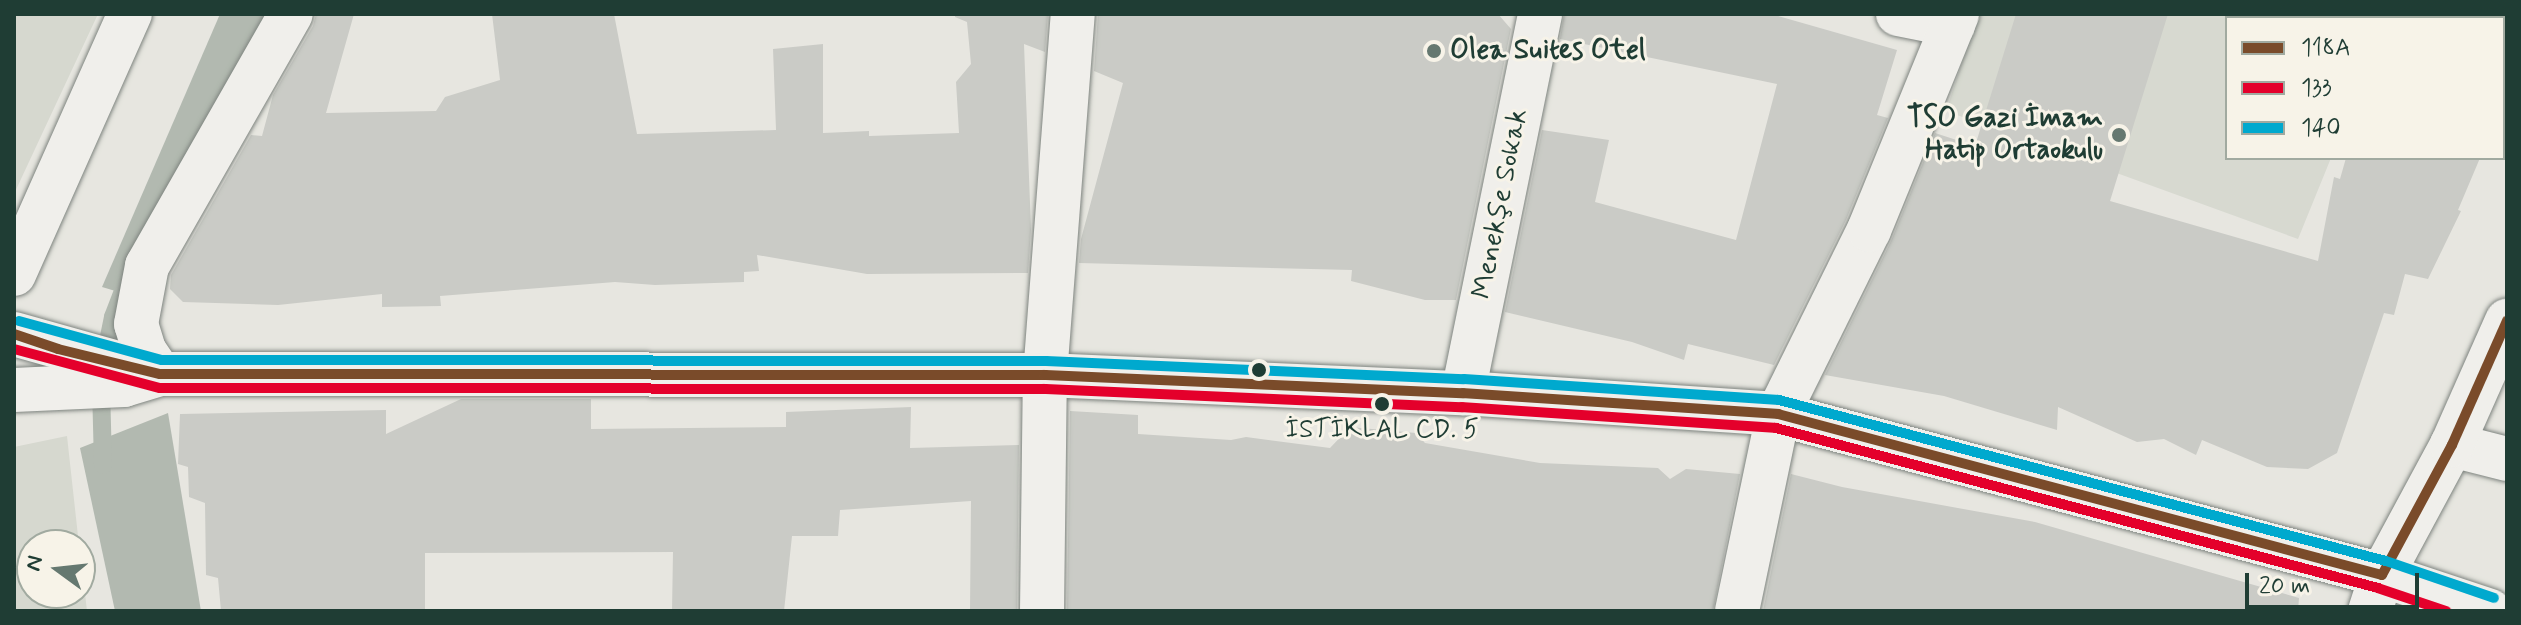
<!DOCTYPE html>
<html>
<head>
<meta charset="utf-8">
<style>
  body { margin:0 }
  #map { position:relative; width:2521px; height:625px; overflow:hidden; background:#e7e6e0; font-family:Mynerve,sans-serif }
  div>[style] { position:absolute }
  .built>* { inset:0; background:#d7d9d0 }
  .green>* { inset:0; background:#d6d8cf }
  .water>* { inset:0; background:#b2b9b0 }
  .stream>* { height:18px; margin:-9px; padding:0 9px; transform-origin:9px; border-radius:9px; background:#b2b9b0 }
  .building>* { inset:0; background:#cacbc6 }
  .roads { filter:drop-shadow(0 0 2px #7e847f) drop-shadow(0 0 2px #7e847f) }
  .minor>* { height:44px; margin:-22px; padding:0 22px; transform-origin:22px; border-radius:22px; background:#f0efeb }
  .major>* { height:44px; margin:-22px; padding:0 22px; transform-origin:22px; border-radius:22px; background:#f0efeb }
  .bus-1>* { height:10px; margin:-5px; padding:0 5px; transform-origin:5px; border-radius:5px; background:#7a4b2a }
  .bus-2>* { height:10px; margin:-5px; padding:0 5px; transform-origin:5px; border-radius:5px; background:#e4002b }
  .bus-3>* { height:10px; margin:-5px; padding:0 5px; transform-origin:5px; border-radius:5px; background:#00a9ce }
  .dots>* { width:22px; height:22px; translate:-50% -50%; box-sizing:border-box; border:4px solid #f7f3e8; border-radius:50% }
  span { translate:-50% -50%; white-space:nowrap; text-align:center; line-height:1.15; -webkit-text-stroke:6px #f7f3e8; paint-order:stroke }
  .bus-label { font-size:26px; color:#1f3d34 }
  .poi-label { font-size:28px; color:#1f3d34; font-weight:700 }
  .left { translate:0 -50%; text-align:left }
  .right { translate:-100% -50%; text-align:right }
  .street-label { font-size:28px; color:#1f3d34 }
  .frame { position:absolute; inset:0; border:16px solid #1f3d34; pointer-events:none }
  .legend { position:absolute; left:2225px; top:16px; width:280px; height:144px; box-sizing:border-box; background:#f7f3e8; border:2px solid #a1aaa0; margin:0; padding:10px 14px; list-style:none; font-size:24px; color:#1f3d34 }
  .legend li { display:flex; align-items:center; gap:16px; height:40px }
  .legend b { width:40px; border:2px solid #a1aaa0 }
  .north { position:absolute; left:16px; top:529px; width:80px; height:80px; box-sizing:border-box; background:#f7f3e8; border:2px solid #a1aaa0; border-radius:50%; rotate:285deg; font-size:22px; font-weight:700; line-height:32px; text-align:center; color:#1f3d34 }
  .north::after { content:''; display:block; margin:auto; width:28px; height:36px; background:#657870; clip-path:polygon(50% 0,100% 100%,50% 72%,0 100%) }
  .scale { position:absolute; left:2245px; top:573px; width:174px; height:36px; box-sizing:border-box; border:4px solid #1f3d34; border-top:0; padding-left:10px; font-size:24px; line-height:28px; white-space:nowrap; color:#1f3d34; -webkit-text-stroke:6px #f7f3e8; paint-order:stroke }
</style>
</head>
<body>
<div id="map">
  <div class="built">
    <div style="clip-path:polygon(1978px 14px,2389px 14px,2388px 18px,2227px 18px,2227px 158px,2331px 158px,2298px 239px,1946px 111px)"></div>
  </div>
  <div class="green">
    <div style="clip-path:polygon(14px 14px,98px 14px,14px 194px)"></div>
    <div style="clip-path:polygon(67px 436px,79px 545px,32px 545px,32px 593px,80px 593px,80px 550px,87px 611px,14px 611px,14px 447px)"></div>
  </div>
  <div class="water">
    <div style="clip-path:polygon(220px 14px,272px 14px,139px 298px,102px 287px)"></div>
    <div style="clip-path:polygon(168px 413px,201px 611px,115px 611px,80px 448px)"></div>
  </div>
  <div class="stream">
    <div style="left:104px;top:361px;width:45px;rotate:-78.4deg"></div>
    <div style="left:113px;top:317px;width:33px;rotate:-69deg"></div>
    <div style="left:101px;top:387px;width:78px;rotate:88.5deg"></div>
  </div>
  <div class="building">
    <div style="clip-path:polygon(316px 14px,354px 14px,326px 113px,436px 111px,445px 97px,500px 80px,492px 14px,614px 14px,637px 134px,776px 130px,773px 49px,823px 44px,823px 133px,869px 131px,869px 136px,959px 133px,956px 82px,971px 64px,967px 22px,955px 17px,955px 14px,1048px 14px,1045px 52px,1024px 44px,1031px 230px,1028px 273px,867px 274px,757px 255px,759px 271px,744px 272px,744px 282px,655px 285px,615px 282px,440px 296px,441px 306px,382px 307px,382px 294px,278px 305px,183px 302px,170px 289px,171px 275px,251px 135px,262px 136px,273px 95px,313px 26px)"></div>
    <div style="clip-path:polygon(1098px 14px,1498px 14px,1511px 29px,1456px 300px,1425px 300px,1351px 281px,1352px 270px,1079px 263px,1081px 239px,1123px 83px,1094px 71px)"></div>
    <div style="clip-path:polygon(1564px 14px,1771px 14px,1897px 50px,1877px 115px,1888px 118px,1846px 220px,1774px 365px,1688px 344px,1684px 360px,1632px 342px,1505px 312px,1542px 130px,1609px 140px,1595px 202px,1736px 240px,1777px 84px,1560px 39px)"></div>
    <div style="clip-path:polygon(2016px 14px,2168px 14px,2110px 201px,2318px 261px,2334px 177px,2340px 179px,2346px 158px,2480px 158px,2458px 210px,2461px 211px,2428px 279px,2405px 274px,2394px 315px,2384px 313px,2337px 453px,2308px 469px,2267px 467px,2202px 440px,2196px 455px,2164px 439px,2137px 442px,2058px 407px,2057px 430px,1944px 396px,1825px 375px,1891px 241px,1935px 133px,1975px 146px)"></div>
    <div style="clip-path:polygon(461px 399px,591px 399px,591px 429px,786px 427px,786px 412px,911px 407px,910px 448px,1019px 445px,1017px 611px,970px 611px,971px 501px,840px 510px,838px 536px,792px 536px,784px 611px,672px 611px,673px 552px,425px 553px,425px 611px,221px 611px,218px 578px,206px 575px,205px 503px,189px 497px,188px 467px,178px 464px,180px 414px,386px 410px,386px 434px)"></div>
    <div style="clip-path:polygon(1070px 411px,1138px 415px,1138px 434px,1231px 440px,1246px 437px,1330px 448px,1350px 427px,1416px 433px,1425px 443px,1540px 463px,1658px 468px,1670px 479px,1686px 469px,1740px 474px,1713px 611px,1067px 611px)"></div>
    <div style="clip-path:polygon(1791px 474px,1842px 487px,2035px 522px,2299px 598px,2298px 611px,1763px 611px)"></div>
  </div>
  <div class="roads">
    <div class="minor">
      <div style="left:1898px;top:14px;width:56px;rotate:11.3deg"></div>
      <div style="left:160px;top:374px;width:29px;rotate:-124deg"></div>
      <div style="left:144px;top:350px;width:27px;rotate:-107deg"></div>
      <div style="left:136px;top:324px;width:59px;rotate:-79.3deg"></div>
      <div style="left:147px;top:266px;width:290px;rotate:-60.3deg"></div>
      <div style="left:1463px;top:393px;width:387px;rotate:-78.5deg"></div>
      <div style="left:2452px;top:445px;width:57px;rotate:14.3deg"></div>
      <div style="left:1042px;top:611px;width:236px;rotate:-89.3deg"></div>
      <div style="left:1045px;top:375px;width:362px;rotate:-85.6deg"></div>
      <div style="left:1737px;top:611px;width:201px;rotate:-78.2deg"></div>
      <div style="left:1778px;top:414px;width:205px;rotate:-63.7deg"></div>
      <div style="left:1869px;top:230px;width:233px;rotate:-67.8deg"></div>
      <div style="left:2370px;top:611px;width:38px;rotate:-72deg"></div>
      <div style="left:2382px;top:575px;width:148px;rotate:-61.7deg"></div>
      <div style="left:2452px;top:445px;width:136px;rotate:-66.1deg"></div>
    </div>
    <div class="major">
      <div style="left:14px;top:274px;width:285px;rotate:-66deg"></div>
      <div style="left:14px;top:334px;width:133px;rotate:15.7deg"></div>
      <div style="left:14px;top:390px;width:110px;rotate:-2.6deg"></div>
      <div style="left:124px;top:385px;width:38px;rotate:-17deg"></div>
      <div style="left:160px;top:374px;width:885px;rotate:0.06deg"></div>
      <div style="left:1045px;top:375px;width:418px;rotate:2.5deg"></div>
      <div style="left:1463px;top:393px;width:316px;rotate:3.8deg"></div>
      <div style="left:1778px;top:414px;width:625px;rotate:14.93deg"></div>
      <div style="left:2382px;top:575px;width:114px;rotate:18.4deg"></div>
    </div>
  </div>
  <div class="bus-1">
    <div style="left:14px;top:334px;width:46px;rotate:18.8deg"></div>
    <div style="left:58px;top:349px;width:105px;rotate:13.8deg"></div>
    <div style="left:160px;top:374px;width:885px;rotate:0.06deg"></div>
    <div style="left:1045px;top:375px;width:418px;rotate:2.5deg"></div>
    <div style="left:1463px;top:393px;width:316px;rotate:3.8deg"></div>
    <div style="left:1778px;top:414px;width:625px;rotate:14.93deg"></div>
    <div style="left:2382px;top:575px;width:148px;rotate:-61.7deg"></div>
    <div style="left:2452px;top:445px;width:136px;rotate:-66.1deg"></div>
  </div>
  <div class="bus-2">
    <div style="left:14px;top:349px;width:151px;rotate:15deg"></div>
    <div style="left:160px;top:388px;width:885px;rotate:0.06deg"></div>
    <div style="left:1045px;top:389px;width:417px;rotate:2.5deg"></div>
    <div style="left:1462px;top:407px;width:315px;rotate:3.8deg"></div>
    <div style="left:1776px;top:428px;width:623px;rotate:14.88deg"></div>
    <div style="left:2378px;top:588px;width:72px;rotate:18.7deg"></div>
  </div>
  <div class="bus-3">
    <div style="left:19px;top:321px;width:148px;rotate:15.3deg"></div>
    <div style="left:162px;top:360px;width:884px;rotate:0.06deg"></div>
    <div style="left:1046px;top:361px;width:418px;rotate:2.5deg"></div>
    <div style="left:1464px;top:379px;width:316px;rotate:3.8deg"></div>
    <div style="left:1779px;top:400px;width:628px;rotate:14.86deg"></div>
    <div style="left:2386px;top:561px;width:114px;rotate:18.9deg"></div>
  </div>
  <div class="dots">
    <div style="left:1434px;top:51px;background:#657870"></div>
    <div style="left:2119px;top:135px;background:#657870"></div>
    <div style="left:1259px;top:370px;background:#1f3d34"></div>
    <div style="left:1382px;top:404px;background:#1f3d34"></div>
  </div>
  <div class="bus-label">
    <span style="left:1382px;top:431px">İSTİKLAL CD. 5</span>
  </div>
  <div class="poi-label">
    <span class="left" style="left:1450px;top:51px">Olea Suites Otel</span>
    <span class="right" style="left:2103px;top:135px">TSO Gazi İmam<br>Hatip Ortaokulu</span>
  </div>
  <div class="street-label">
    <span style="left:1501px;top:204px;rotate:-79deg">Menekşe Sokak</span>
  </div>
  <div class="frame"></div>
  <ul class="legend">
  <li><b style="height:10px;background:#7a4b2a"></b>118A</li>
  <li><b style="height:10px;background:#e4002b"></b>133</li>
  <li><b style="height:10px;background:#00a9ce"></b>140</li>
  </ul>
  <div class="north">N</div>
  <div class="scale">20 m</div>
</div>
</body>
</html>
